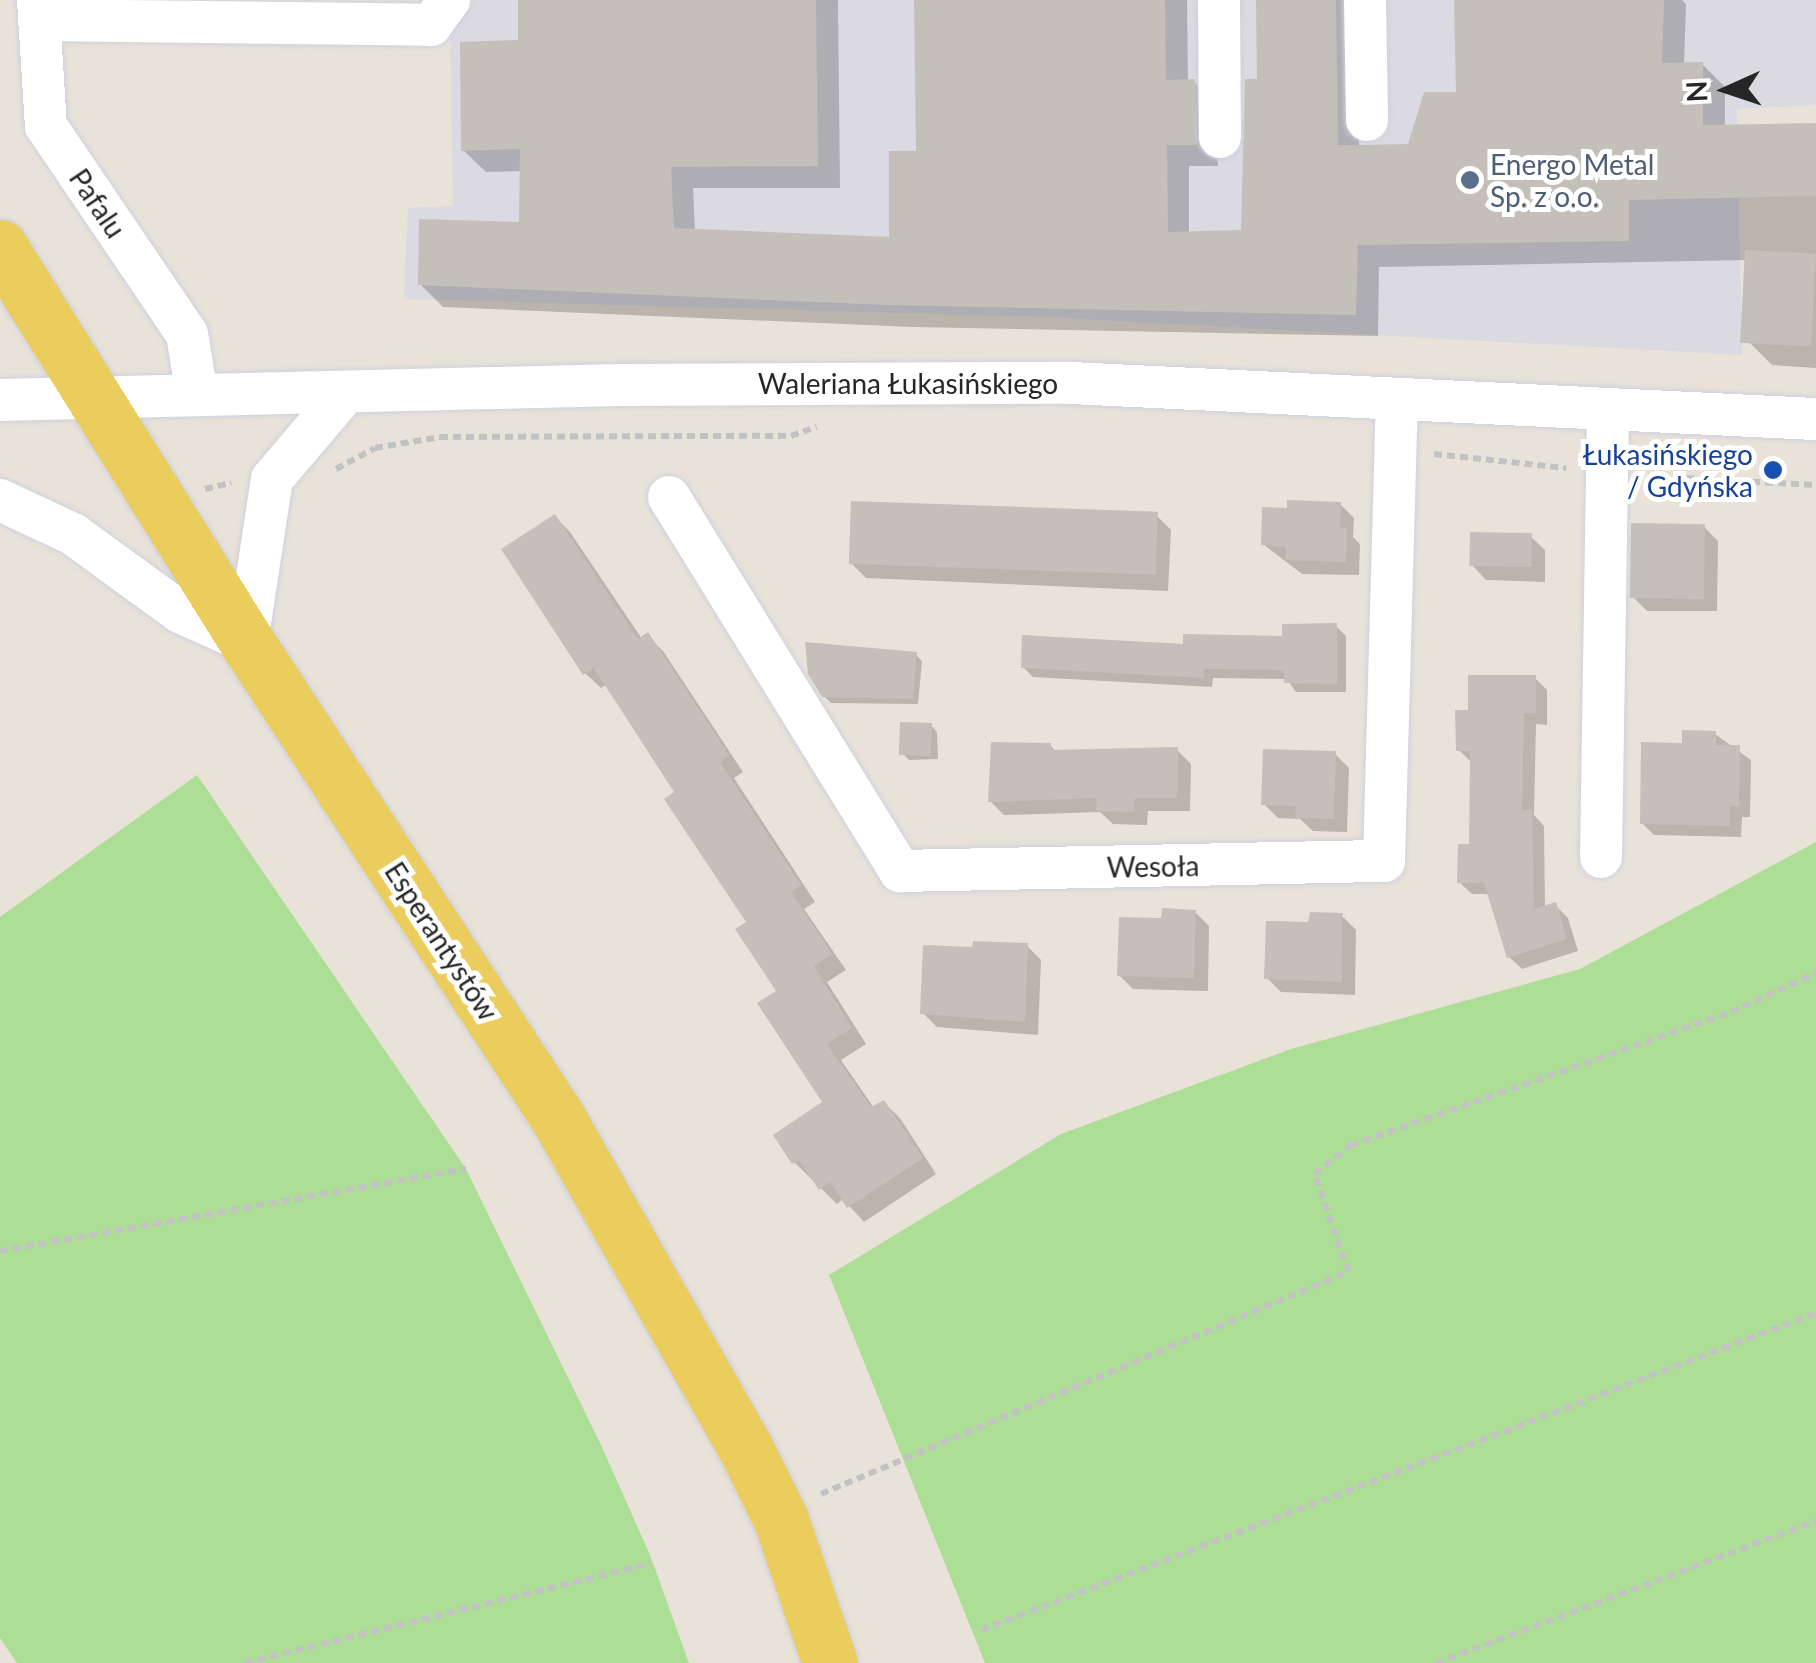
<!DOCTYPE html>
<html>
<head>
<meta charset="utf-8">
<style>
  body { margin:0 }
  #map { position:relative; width:1816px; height:1663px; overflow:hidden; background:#e9e2d8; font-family:Lato,sans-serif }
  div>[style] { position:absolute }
  .industrial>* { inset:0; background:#dbd9e1 }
  .green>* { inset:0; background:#acde96 }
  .shadow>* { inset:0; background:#0003 }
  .building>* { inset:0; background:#c4bfb8; transform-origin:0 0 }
  .path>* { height:6px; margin-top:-3px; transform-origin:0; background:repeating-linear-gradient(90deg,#c2c2c2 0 8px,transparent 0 13px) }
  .roads { filter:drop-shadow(0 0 2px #cdd0df) drop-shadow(0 0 2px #cdd0df) }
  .minor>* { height:42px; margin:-21px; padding:0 21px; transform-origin:21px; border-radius:21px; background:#fff }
  .major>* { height:55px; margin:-27.5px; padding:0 27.5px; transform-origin:27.5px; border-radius:27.5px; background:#eacd5c }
  .dots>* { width:28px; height:28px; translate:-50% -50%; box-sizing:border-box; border:5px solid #fff; border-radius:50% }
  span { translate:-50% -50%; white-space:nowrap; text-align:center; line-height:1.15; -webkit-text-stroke:10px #fff; paint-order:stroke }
  .service-label { font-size:28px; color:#4e5e75 }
  .left { translate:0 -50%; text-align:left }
  .street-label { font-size:28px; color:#262626 }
  .transit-label { font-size:28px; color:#164399 }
  .right { translate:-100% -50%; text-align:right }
  .north { position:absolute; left:1676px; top:40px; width:100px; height:100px; -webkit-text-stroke:8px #fff; paint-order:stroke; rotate:267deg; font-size:28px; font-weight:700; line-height:40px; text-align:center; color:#262626 }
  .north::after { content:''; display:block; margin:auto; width:35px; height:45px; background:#262626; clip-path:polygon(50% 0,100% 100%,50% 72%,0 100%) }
</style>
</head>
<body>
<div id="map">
  <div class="industrial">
    <div style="clip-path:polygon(474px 0,1816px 0,1816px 105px,1737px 109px,1742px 355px,1045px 317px,404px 299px,408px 208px,453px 206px,450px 32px)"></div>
  </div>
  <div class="green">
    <div style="clip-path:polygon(197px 775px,466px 1169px,601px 1445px,650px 1555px,689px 1663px,17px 1663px,0 1638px,0 917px)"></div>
    <div style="clip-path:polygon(1816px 842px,1816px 1663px,985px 1663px,829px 1275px,1061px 1134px,1291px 1049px,1580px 969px)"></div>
  </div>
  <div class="shadow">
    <div style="clip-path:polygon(520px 0,838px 0,840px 188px,693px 188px,695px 231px,891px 240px,918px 153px,917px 0,1187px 0,1188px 82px,1194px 82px,1216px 105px,1218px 166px,1189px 166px,1189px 234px,1244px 233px,1260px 81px,1259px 0,1357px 0,1359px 147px,1410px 147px,1458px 94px,1456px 0,1682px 0,1686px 4px,1684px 65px,1702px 64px,1725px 87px,1725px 127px,1816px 125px,1816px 368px,1772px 365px,1749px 342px,1748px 260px,1379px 267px,1378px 336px,912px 327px,443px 307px,420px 284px,521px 225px,522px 171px,486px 172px,463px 150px,521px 42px)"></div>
    <div style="clip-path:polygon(1340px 504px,1354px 518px,1353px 537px,1360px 544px,1359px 575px,1302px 574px,1263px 544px,1289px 511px)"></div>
    <div style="clip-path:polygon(1157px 516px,1171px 530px,1168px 591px,866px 578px,851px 563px)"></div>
    <div style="clip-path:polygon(555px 517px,570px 532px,642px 639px,647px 636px,663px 651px,743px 772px,734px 778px,815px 902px,804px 909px,846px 970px,827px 982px,866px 1044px,841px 1060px,874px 1108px,884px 1103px,900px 1118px,936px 1174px,864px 1222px,843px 1199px,837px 1204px,794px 1162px,825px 1103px,750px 922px,678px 793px,607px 684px,601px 688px,585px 673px)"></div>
    <div style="clip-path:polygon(1704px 527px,1718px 541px,1717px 611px,1647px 611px,1633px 597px)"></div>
    <div style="clip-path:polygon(1530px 536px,1545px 550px,1545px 582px,1486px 580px,1472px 565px)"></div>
    <div style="clip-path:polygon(1336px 626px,1346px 636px,1346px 692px,1296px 692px,1287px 679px,1213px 678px,1212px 687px,1033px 677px,1023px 667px,1285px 638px)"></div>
    <div style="clip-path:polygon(916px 655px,922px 661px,918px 704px,831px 703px,824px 696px)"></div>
    <div style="clip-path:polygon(1535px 678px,1547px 690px,1547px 725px,1536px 724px,1534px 815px,1544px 826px,1545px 908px,1555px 905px,1568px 918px,1578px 951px,1522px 969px,1509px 957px,1490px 894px,1472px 894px,1459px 882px,1472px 846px,1472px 763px,1459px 750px,1471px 712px)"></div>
    <div style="clip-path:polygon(931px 725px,937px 732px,938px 759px,909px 760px,903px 754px)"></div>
    <div style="clip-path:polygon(1715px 734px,1751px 760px,1750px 817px,1742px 817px,1741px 837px,1654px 835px,1642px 823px,1684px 745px)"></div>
    <div style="clip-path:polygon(1050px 745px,1057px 753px,1177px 750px,1191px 764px,1190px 811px,1148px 811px,1147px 825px,1113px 824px,1100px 812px,1004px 815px,990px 801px)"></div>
    <div style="clip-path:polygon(1335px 754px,1349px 768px,1347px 832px,1313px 831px,1300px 819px,1278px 818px,1264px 804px)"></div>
    <div style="clip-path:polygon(1195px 912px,1209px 926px,1208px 991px,1133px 989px,1119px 975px,1164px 921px)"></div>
    <div style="clip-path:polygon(1342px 916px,1356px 930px,1355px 995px,1281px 992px,1267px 978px,1310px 925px)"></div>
    <div style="clip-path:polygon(1027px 946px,1041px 960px,1038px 1035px,937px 1027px,923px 1013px,925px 948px)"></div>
  </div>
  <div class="building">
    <div style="clip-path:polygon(518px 0,816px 0,818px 166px,671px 167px,674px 228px,889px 237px,889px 151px,916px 151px,914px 0,1165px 0,1166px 80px,1195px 79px,1197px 145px,1167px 145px,1168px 232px,1241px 230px,1245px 79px,1257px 79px,1256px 0,1336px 0,1338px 145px,1366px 145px,1408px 144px,1424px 92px,1456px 92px,1454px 0,1664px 0,1662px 63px,1703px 62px,1703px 125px,1816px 123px,1816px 196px,1629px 200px,1629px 241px,1358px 245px,1356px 315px,888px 305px,418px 285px,419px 219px,519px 222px,520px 149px,461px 151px,460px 42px,518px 40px)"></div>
    <div style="left:1745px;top:250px;width:71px;height:93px;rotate:3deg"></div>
    <div style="clip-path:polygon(1287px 500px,1341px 502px,1340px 527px,1347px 528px,1346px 562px,1285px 560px,1286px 547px,1261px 545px,1262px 507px,1287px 508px)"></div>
    <div style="left:851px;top:501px;width:307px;height:63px;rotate:2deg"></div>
    <div style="clip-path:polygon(555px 514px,638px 639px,648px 632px,729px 755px,720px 762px,801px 885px,791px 892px,832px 954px,814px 966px,852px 1028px,827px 1044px,871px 1107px,884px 1100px,923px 1158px,847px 1208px,830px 1182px,819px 1190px,799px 1160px,792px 1164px,773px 1135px,822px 1102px,757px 1003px,776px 991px,735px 929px,746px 922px,664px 799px,674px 792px,614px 699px,593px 668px,583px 675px,501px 549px)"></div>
    <div style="left:1631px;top:523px;width:74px;height:75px;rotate:1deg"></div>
    <div style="left:1470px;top:532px;width:62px;height:34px;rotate:1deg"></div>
    <div style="clip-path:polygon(1337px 623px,1337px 684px,1284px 683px,1284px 670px,1204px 669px,1204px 678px,1021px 668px,1022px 635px,1183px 644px,1183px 634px,1282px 636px,1282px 624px)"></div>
    <div style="clip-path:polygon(805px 642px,917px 652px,913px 699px,822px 697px,808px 674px)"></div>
    <div style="clip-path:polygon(1468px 675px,1536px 675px,1536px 713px,1524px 713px,1522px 810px,1532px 810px,1534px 909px,1556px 902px,1567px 939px,1507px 958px,1484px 883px,1457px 883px,1458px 844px,1469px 844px,1470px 751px,1456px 751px,1455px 710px,1468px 710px)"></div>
    <div style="left:900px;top:722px;width:32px;height:33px;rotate:2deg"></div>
    <div style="clip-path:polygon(1682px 730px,1716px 731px,1716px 745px,1740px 745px,1739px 806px,1730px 806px,1730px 826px,1640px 824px,1641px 742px,1682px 743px)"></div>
    <div style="clip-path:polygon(991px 742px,1051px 743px,1051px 750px,1178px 747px,1177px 798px,1135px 798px,1134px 812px,1096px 811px,1097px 798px,988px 802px)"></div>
    <div style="clip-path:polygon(1263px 749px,1336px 751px,1334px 819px,1296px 818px,1295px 806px,1261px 805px)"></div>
    <div style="clip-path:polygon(1162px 908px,1196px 910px,1194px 978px,1117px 976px,1119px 917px,1161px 918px)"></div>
    <div style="clip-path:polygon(1310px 912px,1343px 913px,1342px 982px,1264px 979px,1266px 921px,1308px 922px)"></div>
    <div style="clip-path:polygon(973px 941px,1028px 943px,1025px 1022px,920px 1014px,923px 945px,972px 947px)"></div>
  </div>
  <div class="path">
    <div style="left:1434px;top:454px;width:133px;rotate:6.1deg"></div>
    <div style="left:336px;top:469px;width:44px;rotate:-28.3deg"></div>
    <div style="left:375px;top:448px;width:66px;rotate:-9.6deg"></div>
    <div style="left:440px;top:437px;width:351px;rotate:-0.2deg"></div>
    <div style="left:791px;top:436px;width:27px;rotate:-20deg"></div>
    <div style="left:1648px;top:476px;width:168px;rotate:3.1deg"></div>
    <div style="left:205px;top:489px;width:27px;rotate:-13deg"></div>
    <div style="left:0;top:1251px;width:473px;rotate:-10deg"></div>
    <div style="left:821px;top:1494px;width:572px;rotate:-22.84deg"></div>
    <div style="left:1348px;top:1272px;width:103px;rotate:-108.6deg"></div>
    <div style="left:1315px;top:1174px;width:46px;rotate:-38.9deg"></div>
    <div style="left:1351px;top:1145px;width:403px;rotate:-19.3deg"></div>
    <div style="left:1731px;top:1012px;width:94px;rotate:-24.6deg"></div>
    <div style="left:981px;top:1630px;width:893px;rotate:-20.79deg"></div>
    <div style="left:245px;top:1663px;width:418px;rotate:-13.8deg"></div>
    <div style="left:1436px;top:1663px;width:406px;rotate:-20.5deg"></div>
  </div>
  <div class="roads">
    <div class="minor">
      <div style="left:38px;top:0;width:126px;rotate:86.4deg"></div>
      <div style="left:46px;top:126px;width:251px;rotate:55.9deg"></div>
      <div style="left:187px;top:334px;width:62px;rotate:80.7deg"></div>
      <div style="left:1219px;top:0;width:137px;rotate:89.6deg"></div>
      <div style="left:1365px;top:0;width:120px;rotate:89deg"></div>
      <div style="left:40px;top:20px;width:391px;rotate:0.7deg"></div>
      <div style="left:431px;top:25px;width:31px;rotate:-54deg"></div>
      <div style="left:0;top:400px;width:620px;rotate:-1.39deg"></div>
      <div style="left:620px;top:385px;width:451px;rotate:-0.3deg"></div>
      <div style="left:1071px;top:383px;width:746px;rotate:2.77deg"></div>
      <div style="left:669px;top:497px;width:440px;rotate:58.3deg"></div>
      <div style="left:900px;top:871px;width:484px;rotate:-1.2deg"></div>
      <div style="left:1384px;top:861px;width:460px;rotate:-88.4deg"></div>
      <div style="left:0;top:500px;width:81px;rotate:25deg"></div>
      <div style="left:73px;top:534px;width:132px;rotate:36.1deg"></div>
      <div style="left:180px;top:612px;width:73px;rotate:24.1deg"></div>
      <div style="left:247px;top:642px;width:165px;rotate:-81.3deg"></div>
      <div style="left:272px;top:479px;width:114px;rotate:-49.6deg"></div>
      <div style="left:1601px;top:857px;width:446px;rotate:-89.1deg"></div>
    </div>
    <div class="major">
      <div style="left:0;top:247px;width:466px;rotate:58deg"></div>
      <div style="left:247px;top:642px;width:569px;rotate:56.84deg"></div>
      <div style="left:558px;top:1118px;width:376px;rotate:60.4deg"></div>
      <div style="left:744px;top:1445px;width:84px;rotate:63.7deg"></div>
      <div style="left:781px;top:1520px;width:151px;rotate:71.1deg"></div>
    </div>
  </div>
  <div class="dots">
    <div style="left:1470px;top:180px;background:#5c6f8a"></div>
    <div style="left:1773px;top:470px;background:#1a4fb4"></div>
  </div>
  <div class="service-label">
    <span class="left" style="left:1490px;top:180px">Energo Metal<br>Sp. z o.o.</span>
  </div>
  <div class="street-label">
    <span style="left:98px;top:203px;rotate:56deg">Pafalu</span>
    <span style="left:908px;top:383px">Waleriana Łukasińskiego</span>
    <span style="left:1153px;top:866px;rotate:-1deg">Wesoła</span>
    <span style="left:442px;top:941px;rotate:57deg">Esperantystów</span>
  </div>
  <div class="transit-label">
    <span class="right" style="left:1753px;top:470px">Łukasińskiego<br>/ Gdyńska</span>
  </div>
  <div class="north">N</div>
</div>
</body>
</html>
